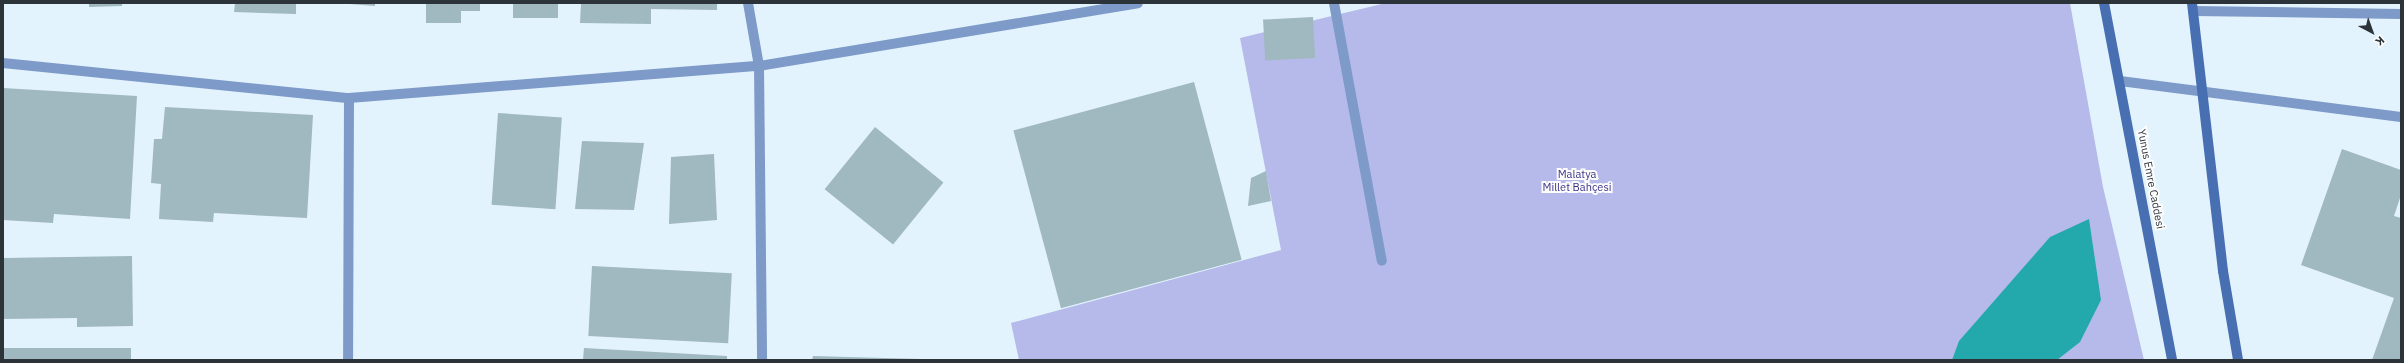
<!DOCTYPE html>
<html>
<head>
<meta charset="utf-8">
<style>
  body { margin:0 }
  #map { position:relative; width:2404px; height:363px; overflow:hidden; background:#e3f3fe; font-family:"IBM Plex Sans",sans-serif }
  div>[style] { position:absolute }
  .green>* { inset:0; background:#b6baea }
  .water>* { inset:0; background:#23a9ab }
  .building>* { inset:0; background:#a0b8bf; transform-origin:0 0 }
  .service>* { height:10px; margin:-5px; padding:0 5px; transform-origin:5px; border-radius:5px; background:#7e9ac8 }
  .minor>* { height:10px; margin:-5px; padding:0 5px; transform-origin:5px; border-radius:5px; background:#7e9ac8 }
  .secondary>* { height:10px; margin:-5px; padding:0 5px; transform-origin:5px; border-radius:5px; background:#476fb1 }
  span { translate:-50% -50%; white-space:nowrap; text-align:center; line-height:1.15; -webkit-text-stroke:4px #fdfdfd; paint-order:stroke }
  .park-label { font-size:11px; color:#393388 }
  .street-label { font-size:11px; color:#2c3439 }
  .frame { position:absolute; inset:0; border:4px solid #2c3439; pointer-events:none }
  .north { position:absolute; left:2352px; top:12px; width:40px; height:40px; -webkit-text-stroke:3px #fdfdfd; paint-order:stroke; rotate:139deg; font-size:11px; font-weight:700; line-height:16px; text-align:center; color:#2c3439 }
  .north::after { content:''; display:block; margin:auto; width:14px; height:18px; background:#2c3439; clip-path:polygon(50% 0,100% 100%,50% 72%,0 100%) }
</style>
</head>
<body>
<div id="map">
  <div class="green">
    <div style="clip-path:polygon(1386px 3px,2070px 3px,2103px 187px,2144px 360px,1019px 360px,1011px 323px,1281px 250px,1240px 38px)"></div>
  </div>
  <div class="water">
    <div style="clip-path:polygon(2089px 219px,2101px 300px,2080px 342px,2057px 360px,1952px 360px,1959px 341px,2050px 237px)"></div>
  </div>
  <div class="building">
    <div style="clip-path:polygon(89px 3px,122px 3px,122px 6px,89px 7px)"></div>
    <div style="clip-path:polygon(235px 3px,296px 3px,296px 14px,234px 12px)"></div>
    <div style="clip-path:polygon(337px 3px,375px 3px,375px 6px)"></div>
    <div style="clip-path:polygon(426px 3px,480px 3px,480px 11px,461px 11px,461px 23px,426px 23px)"></div>
    <div style="left:513px;top:3px;width:45px;height:15px"></div>
    <div style="clip-path:polygon(581px 3px,717px 3px,717px 10px,651px 9px,651px 24px,580px 23px)"></div>
    <div style="left:1313px;top:17px;width:41px;height:50px;rotate:87deg"></div>
    <div style="left:1194px;top:82px;width:184px;height:187px;rotate:75deg"></div>
    <div style="clip-path:polygon(3px 88px,137px 96px,130px 219px,54px 214px,53px 223px,3px 220px)"></div>
    <div style="clip-path:polygon(165px 107px,313px 115px,307px 218px,214px 213px,213px 222px,159px 219px,161px 184px,151px 183px,154px 139px,162px 139px)"></div>
    <div style="left:498px;top:113px;width:64px;height:92px;rotate:4deg"></div>
    <div style="left:875px;top:127px;width:88px;height:80px;rotate:39deg"></div>
    <div style="clip-path:polygon(582px 141px,644px 143px,634px 210px,575px 209px)"></div>
    <div style="clip-path:polygon(2342px 149px,2401px 170px,2401px 195px,2394px 216px,2401px 218px,2401px 360px,2372px 360px,2394px 298px,2301px 265px)"></div>
    <div style="clip-path:polygon(714px 154px,717px 220px,669px 224px,671px 157px)"></div>
    <div style="clip-path:polygon(1266px 171px,1271px 201px,1248px 206px,1251px 178px)"></div>
    <div style="clip-path:polygon(132px 256px,133px 326px,77px 327px,77px 318px,3px 319px,3px 258px)"></div>
    <div style="left:592px;top:266px;width:140px;height:70px;rotate:3deg"></div>
    <div style="left:131px;top:348px;width:12px;height:128px;rotate:90deg"></div>
    <div style="clip-path:polygon(584px 348px,727px 356px,727px 360px,583px 360px)"></div>
    <div style="clip-path:polygon(813px 356px,920px 359px,920px 360px,812px 360px)"></div>
  </div>
  <div class="service">
    <div style="left:1334px;top:3px;width:262px;rotate:79.5deg"></div>
  </div>
  <div class="minor">
    <div style="left:748px;top:3px;width:64px;rotate:80.1deg"></div>
    <div style="left:759px;top:66px;width:294px;rotate:89.4deg"></div>
    <div style="left:2193px;top:11px;width:208px;rotate:0.8deg"></div>
    <div style="left:3px;top:63px;width:348px;rotate:5.8deg"></div>
    <div style="left:349px;top:98px;width:262px;rotate:90.2deg"></div>
    <div style="left:2120px;top:81px;width:283px;rotate:7.3deg"></div>
    <div style="left:349px;top:98px;width:411px;rotate:-4.5deg"></div>
    <div style="left:759px;top:66px;width:384px;rotate:-9.4deg"></div>
  </div>
  <div class="secondary">
    <div style="left:2104px;top:3px;width:363px;rotate:79.2deg"></div>
    <div style="left:2192px;top:3px;width:270px;rotate:83.4deg"></div>
    <div style="left:2223px;top:271px;width:90px;rotate:80.4deg"></div>
  </div>
  <div class="park-label">
    <span style="left:1577px;top:181px">Malatya<br>Millet Bahçesi</span>
  </div>
  <div class="street-label">
    <span style="left:2151px;top:179px;rotate:79deg">Yunus Emre Caddesi</span>
  </div>
  <div class="frame"></div>
  <div class="north">K</div>
</div>
</body>
</html>
